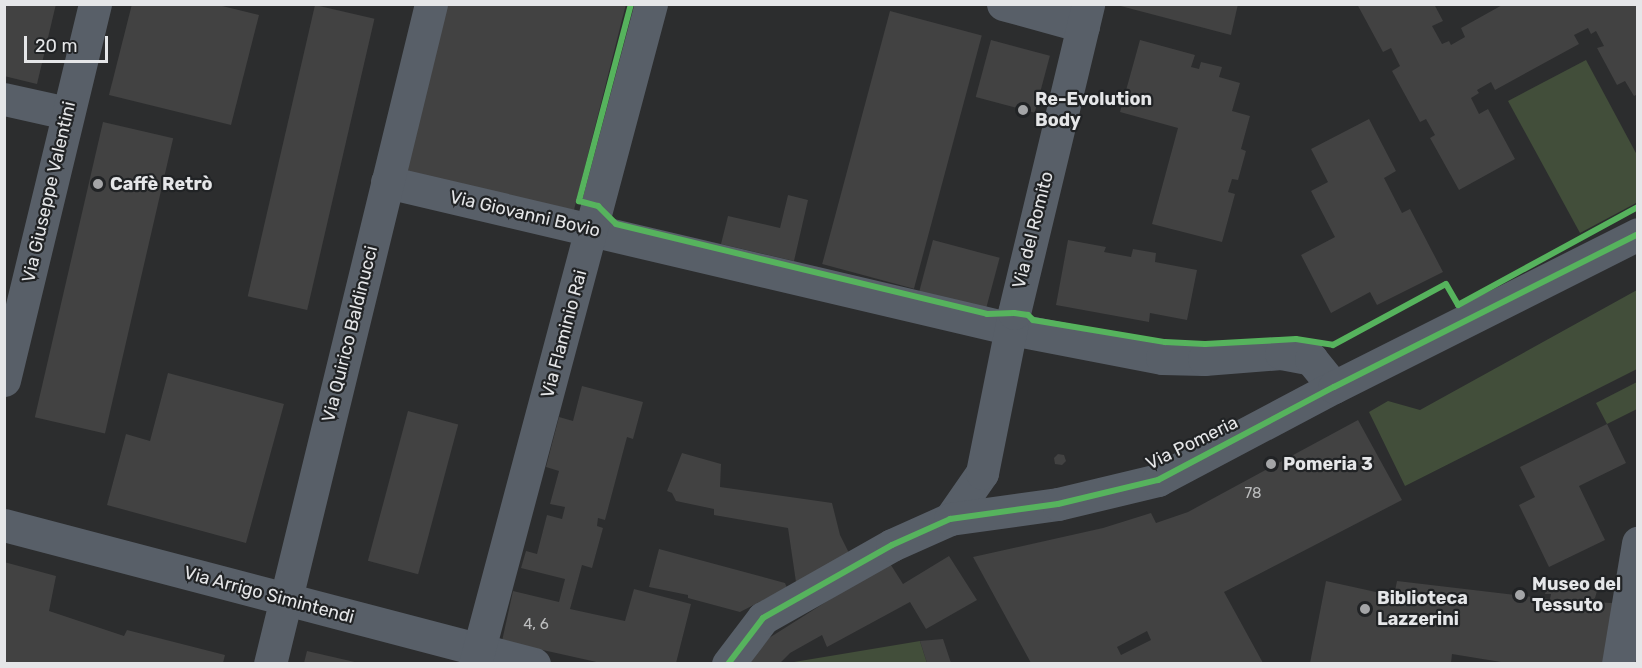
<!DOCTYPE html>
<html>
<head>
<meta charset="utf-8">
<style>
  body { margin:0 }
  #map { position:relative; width:1642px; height:668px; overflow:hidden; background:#2c2d2e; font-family:Rubik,sans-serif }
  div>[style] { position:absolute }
  .green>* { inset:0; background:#424e3a }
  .building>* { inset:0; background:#424242; transform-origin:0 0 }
  .minor>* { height:33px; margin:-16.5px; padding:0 16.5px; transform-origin:16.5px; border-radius:16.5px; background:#585f68 }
  .cycleway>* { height:6px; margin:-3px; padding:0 3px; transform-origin:3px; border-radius:3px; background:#56b35d }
  .dots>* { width:16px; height:16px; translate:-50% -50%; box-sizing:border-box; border:3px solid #212325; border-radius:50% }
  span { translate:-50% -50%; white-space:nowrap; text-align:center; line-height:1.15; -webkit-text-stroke:4.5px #212325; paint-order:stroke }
  .number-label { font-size:15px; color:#bcbdbe }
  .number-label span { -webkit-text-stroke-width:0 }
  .poi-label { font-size:18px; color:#e5e6e8; font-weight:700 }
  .left { translate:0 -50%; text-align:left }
  .street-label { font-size:18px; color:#e5e6e8 }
  .frame { position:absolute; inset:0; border:6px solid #e5e6e8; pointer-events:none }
  .scale { position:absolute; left:24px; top:36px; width:84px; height:27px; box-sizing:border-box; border:3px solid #e5e6e8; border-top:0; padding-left:8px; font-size:18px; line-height:21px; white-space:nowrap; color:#e5e6e8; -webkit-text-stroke:4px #212325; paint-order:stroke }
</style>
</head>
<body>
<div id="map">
  <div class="green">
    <div style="clip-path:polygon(1586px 60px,1637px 155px,1638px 202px,1580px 233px,1508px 101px)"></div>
    <div style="clip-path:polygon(1637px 290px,1637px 369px,1405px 486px,1369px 412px,1388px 401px,1420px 410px)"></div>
    <div style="clip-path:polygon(1637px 382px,1637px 409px,1607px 424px,1596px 403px)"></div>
    <div style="clip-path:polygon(920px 641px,927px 663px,794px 664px,794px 662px)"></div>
  </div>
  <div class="building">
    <div style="clip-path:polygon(4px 4px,56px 4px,37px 84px,4px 76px)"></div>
    <div style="clip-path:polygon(132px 4px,214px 4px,259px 15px,231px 125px,109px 95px)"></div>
    <div style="clip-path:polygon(447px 4px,626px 4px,574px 210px,406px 174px)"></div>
    <div style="clip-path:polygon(1113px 4px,1238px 4px,1231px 35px)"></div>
    <div style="clip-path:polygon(1357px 4px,1434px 4px,1443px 21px,1432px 26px,1442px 44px,1449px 41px,1451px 45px,1465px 37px,1461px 28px,1504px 4px,1638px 4px,1638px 94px,1634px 96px,1625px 81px,1617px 85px,1597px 48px,1604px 46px,1596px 31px,1591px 34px,1588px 28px,1574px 35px,1579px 44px,1495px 90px,1491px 82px,1477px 90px,1479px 93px,1471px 98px,1479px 114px,1488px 109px,1515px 159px,1459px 190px,1430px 138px,1435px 135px,1426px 119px,1420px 122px,1392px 71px,1400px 66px,1391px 48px,1383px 52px)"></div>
    <div style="left:315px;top:5px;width:61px;height:299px;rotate:13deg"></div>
    <div style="left:890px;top:11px;width:95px;height:262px;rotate:15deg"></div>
    <div style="left:991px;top:40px;width:61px;height:59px;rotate:15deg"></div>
    <div style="clip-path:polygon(1140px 40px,1195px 55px,1191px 67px,1199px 69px,1201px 62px,1222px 67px,1219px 77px,1240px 83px,1232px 111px,1250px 116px,1241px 149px,1246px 151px,1238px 180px,1232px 179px,1228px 192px,1235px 194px,1222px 242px,1152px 224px,1178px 128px,1120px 112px)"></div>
    <div style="clip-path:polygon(1369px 119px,1396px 171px,1384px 178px,1402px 213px,1410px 209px,1443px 272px,1377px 305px,1370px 292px,1331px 313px,1301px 255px,1335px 237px,1311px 191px,1328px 182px,1311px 149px)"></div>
    <div style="left:103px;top:122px;width:72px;height:303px;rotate:13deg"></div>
    <div style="clip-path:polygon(788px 195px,808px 200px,794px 261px,721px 244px,728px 216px,780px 228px)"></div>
    <div style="left:933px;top:240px;width:69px;height:55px;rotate:15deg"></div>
    <div style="clip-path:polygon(1068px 240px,1106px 247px,1104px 252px,1131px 257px,1133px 249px,1156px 253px,1155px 262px,1197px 270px,1187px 320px,1150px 313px,1149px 322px,1056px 305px)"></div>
    <div style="clip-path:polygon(168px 373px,284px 404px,246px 543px,107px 505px,126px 434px,150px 441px)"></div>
    <div style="clip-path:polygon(582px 386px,643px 402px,633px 439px,627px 437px,605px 520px,598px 518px,597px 526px,603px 528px,592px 568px,582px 565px,570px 609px,625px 621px,634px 589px,691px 604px,676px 663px,601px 663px,502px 641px,513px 591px,559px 602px,565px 579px,521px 568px,526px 551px,537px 554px,547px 515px,562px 519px,565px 507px,550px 504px,559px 471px,546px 467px,559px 417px,573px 421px)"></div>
    <div style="left:408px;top:411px;width:52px;height:155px;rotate:15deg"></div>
    <div style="clip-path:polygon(evenodd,1358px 420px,1402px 500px,1224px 592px,1263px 663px,1031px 663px,973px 557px,1103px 528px,1151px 513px,1156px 523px,1188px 512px,1358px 420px,1147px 631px,1151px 640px,1121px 655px,1117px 647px,1147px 631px)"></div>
    <div style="clip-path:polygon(1607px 424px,1626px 463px,1579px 486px,1605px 540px,1549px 567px,1519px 505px,1535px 497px,1520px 467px)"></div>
    <div style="clip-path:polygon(682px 453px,721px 464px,720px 487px,832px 503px,840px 535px,850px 555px,796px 582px,788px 528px,714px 515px,714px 509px,676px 501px,672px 493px,667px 491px)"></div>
    <div style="clip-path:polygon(1058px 454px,1064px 455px,1066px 461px,1062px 465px,1055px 464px,1054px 458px)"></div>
    <div style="clip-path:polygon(659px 549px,785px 583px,787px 588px,740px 612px,688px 598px,688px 595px,649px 587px)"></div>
    <div style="clip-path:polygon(949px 556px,977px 600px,926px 629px,910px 602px,827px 647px,822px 635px,790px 653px,780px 663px,748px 663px,769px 638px,889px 562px,903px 584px)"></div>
    <div style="clip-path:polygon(4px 562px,56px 576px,49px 611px,124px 636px,127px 630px,225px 655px,223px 663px,4px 663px)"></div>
    <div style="clip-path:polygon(1326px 581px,1394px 596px,1397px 581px,1550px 599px,1551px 594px,1545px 594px,1547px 585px,1554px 586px,1556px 582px,1597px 591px,1595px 598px,1589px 602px,1613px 603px,1604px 663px,1507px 663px,1452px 654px,1451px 663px,1310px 663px)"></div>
    <div style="clip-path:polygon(943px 639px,951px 663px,927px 663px,920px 641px)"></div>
    <div style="clip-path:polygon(307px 651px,359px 663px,304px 663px)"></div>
  </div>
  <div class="minor">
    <div style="left:1003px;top:4px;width:83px;rotate:15.4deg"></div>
    <div style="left:4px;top:99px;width:65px;rotate:12.5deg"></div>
    <div style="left:387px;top:182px;width:642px;rotate:13.24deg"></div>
    <div style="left:1012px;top:329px;width:153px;rotate:10.9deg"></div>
    <div style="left:1162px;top:358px;width:42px;rotate:1.4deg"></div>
    <div style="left:1204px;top:359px;width:77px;rotate:-4.5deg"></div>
    <div style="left:1281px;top:353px;width:31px;rotate:11deg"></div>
    <div style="left:1311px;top:359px;width:36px;rotate:51deg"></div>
    <div style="left:4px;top:380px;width:387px;rotate:-76.4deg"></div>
    <div style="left:950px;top:519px;width:56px;rotate:-55.2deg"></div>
    <div style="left:982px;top:473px;width:163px;rotate:-78.7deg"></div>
    <div style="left:1014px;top:313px;width:318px;rotate:-76.5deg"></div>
    <div style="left:4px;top:525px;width:548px;rotate:14.7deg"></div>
    <div style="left:270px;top:664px;width:679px;rotate:-76.29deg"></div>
    <div style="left:475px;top:664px;width:683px;rotate:-75.07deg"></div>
    <div style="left:728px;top:664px;width:58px;rotate:-52.7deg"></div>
    <div style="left:763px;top:618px;width:148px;rotate:-29.5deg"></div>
    <div style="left:892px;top:545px;width:64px;rotate:-24.1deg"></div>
    <div style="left:950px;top:519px;width:109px;rotate:-7.9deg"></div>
    <div style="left:1058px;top:504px;width:103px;rotate:-13.5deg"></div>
    <div style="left:1158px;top:480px;width:199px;rotate:-27.9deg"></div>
    <div style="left:1334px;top:387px;width:340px;rotate:-26.7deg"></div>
    <div style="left:1618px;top:664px;width:123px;rotate:-80.6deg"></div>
  </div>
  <div class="cycleway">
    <div style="left:631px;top:4px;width:204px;rotate:104.8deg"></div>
    <div style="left:579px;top:201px;width:20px;rotate:15deg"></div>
    <div style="left:598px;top:206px;width:25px;rotate:45deg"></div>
    <div style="left:616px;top:224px;width:382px;rotate:13.6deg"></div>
    <div style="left:987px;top:314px;width:27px;rotate:-2deg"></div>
    <div style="left:1014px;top:313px;width:14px;rotate:8deg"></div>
    <div style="left:1028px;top:315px;width:7px;rotate:45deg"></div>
    <div style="left:1033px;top:320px;width:134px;rotate:9.5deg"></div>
    <div style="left:1165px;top:342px;width:40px;rotate:2.9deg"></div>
    <div style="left:1205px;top:344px;width:91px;rotate:-3.1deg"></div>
    <div style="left:1296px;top:339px;width:37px;rotate:9deg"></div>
    <div style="left:1333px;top:345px;width:128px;rotate:-28.4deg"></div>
    <div style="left:1446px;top:284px;width:24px;rotate:60deg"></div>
    <div style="left:1458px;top:305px;width:205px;rotate:-28.6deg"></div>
    <div style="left:728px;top:664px;width:58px;rotate:-52.7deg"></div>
    <div style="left:763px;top:618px;width:148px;rotate:-29.5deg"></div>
    <div style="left:892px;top:545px;width:64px;rotate:-24.1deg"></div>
    <div style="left:950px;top:519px;width:109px;rotate:-7.9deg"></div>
    <div style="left:1058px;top:504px;width:103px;rotate:-13.5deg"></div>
    <div style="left:1158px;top:480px;width:199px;rotate:-27.9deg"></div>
    <div style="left:1334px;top:387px;width:340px;rotate:-26.7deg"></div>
  </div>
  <div class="dots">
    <div style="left:1023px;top:110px;background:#a4a5a7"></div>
    <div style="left:98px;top:184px;background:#a4a5a7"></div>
    <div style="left:1271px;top:464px;background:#a4a5a7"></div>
    <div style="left:1520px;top:595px;background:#a4a5a7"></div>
    <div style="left:1365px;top:609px;background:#a4a5a7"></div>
  </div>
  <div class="number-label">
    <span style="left:1253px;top:494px">78</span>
    <span style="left:536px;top:625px">4, 6</span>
  </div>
  <div class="poi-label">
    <span class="left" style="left:1035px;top:110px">Re-Evolution<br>Body</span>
    <span class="left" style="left:110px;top:184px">Caffè Retrò</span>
    <span class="left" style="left:1283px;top:464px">Pomeria 3</span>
    <span class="left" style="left:1532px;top:595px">Museo del<br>Tessuto</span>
    <span class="left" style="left:1377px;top:609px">Biblioteca<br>Lazzerini</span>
  </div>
  <div class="street-label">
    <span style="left:49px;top:192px;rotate:-77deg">Via Giuseppe Valentini</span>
    <span style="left:525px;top:214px;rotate:13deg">Via Giovanni Bovio</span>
    <span style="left:1033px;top:230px;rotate:-76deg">Via del Romito</span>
    <span style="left:350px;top:334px;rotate:-76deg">Via Quirico Baldinucci</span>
    <span style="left:564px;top:334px;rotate:-75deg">Via Flaminio Rai</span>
    <span style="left:1192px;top:443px;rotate:-26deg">Via Pomeria</span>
    <span style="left:269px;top:595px;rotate:15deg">Via Arrigo Simintendi</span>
  </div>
  <div class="frame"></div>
  <div class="scale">20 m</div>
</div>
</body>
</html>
